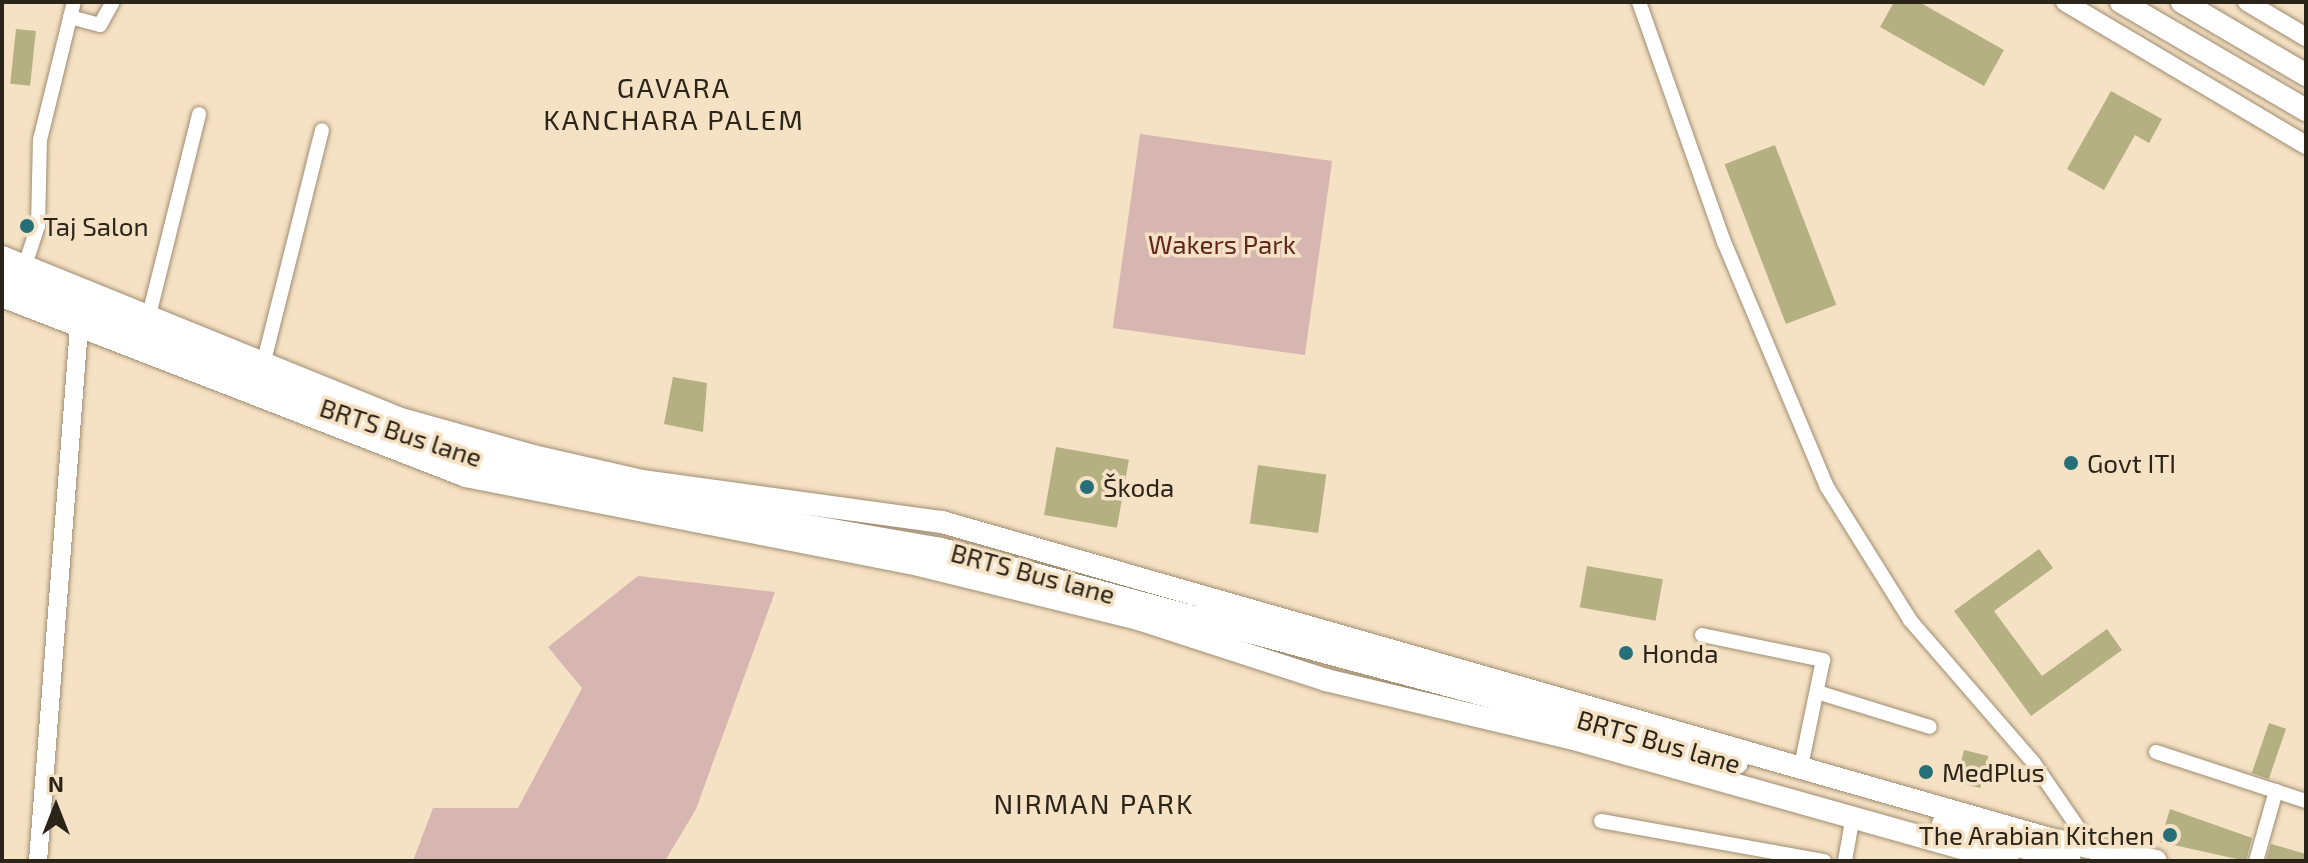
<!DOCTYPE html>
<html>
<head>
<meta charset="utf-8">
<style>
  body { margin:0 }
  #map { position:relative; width:2308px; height:863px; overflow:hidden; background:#f5e1c3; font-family:"Exo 2",sans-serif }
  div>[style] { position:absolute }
  .green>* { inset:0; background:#d7b5b0; transform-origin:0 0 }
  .building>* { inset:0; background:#b4b082; transform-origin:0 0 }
  .roads { filter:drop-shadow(0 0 2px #a08d72) drop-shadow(0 0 2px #a08d72) }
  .minor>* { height:14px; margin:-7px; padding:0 7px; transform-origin:7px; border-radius:7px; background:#fff }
  .tertiary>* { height:18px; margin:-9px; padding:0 9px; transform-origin:9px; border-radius:9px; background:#fff }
  .primary>* { height:22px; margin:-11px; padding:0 11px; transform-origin:11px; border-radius:11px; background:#fff }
  .dots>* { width:22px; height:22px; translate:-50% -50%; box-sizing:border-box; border:4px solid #f5e1c3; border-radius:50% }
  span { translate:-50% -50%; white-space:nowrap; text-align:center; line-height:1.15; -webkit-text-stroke:7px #f5e1c3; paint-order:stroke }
  .poi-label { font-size:26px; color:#2b2419 }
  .left { translate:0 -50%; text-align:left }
  .right { translate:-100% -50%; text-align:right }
  .park-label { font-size:26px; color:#62241f }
  .street-label { font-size:26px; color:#2b2419 }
  .neighbourhood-label { font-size:28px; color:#2b2419; letter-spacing:2px }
  .frame { position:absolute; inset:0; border:4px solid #2b2419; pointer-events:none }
  .north { position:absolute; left:16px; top:767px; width:80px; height:80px; -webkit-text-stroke:6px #f5e1c3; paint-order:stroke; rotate:0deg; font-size:22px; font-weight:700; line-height:32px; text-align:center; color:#2b2419 }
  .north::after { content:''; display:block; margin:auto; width:28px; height:36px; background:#2b2419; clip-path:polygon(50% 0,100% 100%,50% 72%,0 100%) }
</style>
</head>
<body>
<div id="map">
  <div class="green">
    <div style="left:1140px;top:134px;width:194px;height:196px;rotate:8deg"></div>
    <div style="clip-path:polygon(638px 576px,775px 592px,696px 809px,665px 861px,413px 861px,433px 808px,518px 808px,582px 688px,548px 647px)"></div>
  </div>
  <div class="building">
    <div style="clip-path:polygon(1894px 2px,1919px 2px,2004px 50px,1984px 86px,1880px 27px)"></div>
    <div style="left:16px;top:29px;width:20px;height:55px;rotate:6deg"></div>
    <div style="clip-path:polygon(2111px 91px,2162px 119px,2149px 143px,2135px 135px,2104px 190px,2067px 169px)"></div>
    <div style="left:1775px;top:145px;width:171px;height:54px;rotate:69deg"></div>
    <div style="clip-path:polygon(673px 377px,707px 383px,703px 432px,664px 424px)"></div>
    <div style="left:1056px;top:447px;width:74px;height:69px;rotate:10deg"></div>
    <div style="left:1258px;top:465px;width:69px;height:59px;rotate:8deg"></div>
    <div style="clip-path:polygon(2039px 549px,2053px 568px,1994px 611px,2042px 676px,2107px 629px,2122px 650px,2031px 716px,1954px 611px)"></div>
    <div style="left:1587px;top:566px;width:77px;height:42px;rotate:10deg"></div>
    <div style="left:2269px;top:723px;width:18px;height:53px;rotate:19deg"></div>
    <div style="left:1964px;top:750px;width:25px;height:33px;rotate:14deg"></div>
    <div style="clip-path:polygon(2170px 809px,2252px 838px,2246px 861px,2160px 842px)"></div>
    <div style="clip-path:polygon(2271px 844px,2306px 854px,2306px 861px,2266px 861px)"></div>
  </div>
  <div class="roads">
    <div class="minor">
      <div style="left:1639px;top:2px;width:255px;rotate:70.5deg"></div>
      <div style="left:1724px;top:242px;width:266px;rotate:67.2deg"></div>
      <div style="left:1827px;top:487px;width:157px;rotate:58deg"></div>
      <div style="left:1910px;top:620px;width:188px;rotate:49.1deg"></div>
      <div style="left:2033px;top:762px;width:120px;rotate:55.5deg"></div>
      <div style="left:70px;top:17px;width:31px;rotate:15deg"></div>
      <div style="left:100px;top:25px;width:26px;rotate:-61deg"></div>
      <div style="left:25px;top:265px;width:41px;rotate:-71.6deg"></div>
      <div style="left:38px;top:226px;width:86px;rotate:-88.7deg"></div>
      <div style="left:40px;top:140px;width:142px;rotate:-76.2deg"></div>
      <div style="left:149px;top:315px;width:207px;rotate:-76deg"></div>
      <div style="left:263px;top:365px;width:242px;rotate:-75.9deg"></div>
      <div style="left:1702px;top:635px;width:124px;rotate:11.7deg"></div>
      <div style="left:1823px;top:660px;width:108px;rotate:101.7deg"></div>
      <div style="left:1817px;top:692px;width:118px;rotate:17.2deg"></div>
      <div style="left:2156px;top:752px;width:158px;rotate:18.1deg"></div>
      <div style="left:1601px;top:821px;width:227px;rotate:10.2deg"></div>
      <div style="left:1845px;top:861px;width:47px;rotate:-80.1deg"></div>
      <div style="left:2256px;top:861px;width:73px;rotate:-74.1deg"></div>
    </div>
    <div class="tertiary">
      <div style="left:2065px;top:2px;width:280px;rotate:30.7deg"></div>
      <div style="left:2247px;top:2px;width:69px;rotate:30.7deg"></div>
      <div style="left:38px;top:861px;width:549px;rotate:-85.61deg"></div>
    </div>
    <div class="primary">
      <div style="left:2121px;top:2px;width:214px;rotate:30.3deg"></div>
      <div style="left:2182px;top:2px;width:144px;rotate:30.5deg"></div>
      <div style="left:2px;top:257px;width:427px;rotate:22.1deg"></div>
      <div style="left:398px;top:418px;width:140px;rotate:15.7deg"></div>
      <div style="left:533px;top:456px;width:112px;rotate:12.9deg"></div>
      <div style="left:642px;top:481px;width:303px;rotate:7.8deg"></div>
      <div style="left:942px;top:522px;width:1152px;rotate:15.97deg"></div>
      <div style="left:2050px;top:839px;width:108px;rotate:11.7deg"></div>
      <div style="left:2px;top:276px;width:297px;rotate:22.3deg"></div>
      <div style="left:277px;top:389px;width:196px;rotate:19.4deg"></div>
      <div style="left:462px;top:454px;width:197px;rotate:13.2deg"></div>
      <div style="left:654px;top:499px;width:291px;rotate:9.9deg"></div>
      <div style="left:941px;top:549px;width:824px;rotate:15.05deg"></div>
      <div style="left:2px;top:296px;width:498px;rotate:21.2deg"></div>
      <div style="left:466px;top:476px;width:452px;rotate:11.1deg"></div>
      <div style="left:910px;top:563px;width:235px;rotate:13.8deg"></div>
      <div style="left:1138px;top:619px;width:198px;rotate:18deg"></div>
      <div style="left:1326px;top:680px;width:258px;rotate:13.4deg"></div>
      <div style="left:1577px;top:740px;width:448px;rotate:15.7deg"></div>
      <div style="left:1943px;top:824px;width:132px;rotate:16.2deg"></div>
    </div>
  </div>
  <div class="dots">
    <div style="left:27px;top:226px;background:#266f78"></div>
    <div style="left:2071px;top:463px;background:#266f78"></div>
    <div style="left:1087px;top:487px;background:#266f78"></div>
    <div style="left:1626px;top:653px;background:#266f78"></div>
    <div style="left:1926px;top:772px;background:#266f78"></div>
    <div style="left:2170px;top:835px;background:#266f78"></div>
  </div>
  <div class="poi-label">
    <span class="left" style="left:43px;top:226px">Taj Salon</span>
    <span class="left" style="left:2087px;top:463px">Govt ITI</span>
    <span class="left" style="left:1103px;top:487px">Škoda</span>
    <span class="left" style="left:1642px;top:653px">Honda</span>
    <span class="left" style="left:1942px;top:772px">MedPlus</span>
    <span class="right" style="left:2154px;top:835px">The Arabian Kitchen</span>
  </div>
  <div class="park-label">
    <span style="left:1222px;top:244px">Wakers Park</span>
  </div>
  <div class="street-label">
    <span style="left:401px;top:432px;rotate:18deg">BRTS Bus lane</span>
    <span style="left:1033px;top:573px;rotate:15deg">BRTS Bus lane</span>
    <span style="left:1659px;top:741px;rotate:16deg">BRTS Bus lane</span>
  </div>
  <div class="neighbourhood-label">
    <span style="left:674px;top:103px">GAVARA<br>KANCHARA PALEM</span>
    <span style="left:1094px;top:803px">NIRMAN PARK</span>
  </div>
  <div class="frame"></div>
  <div class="north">N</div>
</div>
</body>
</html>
